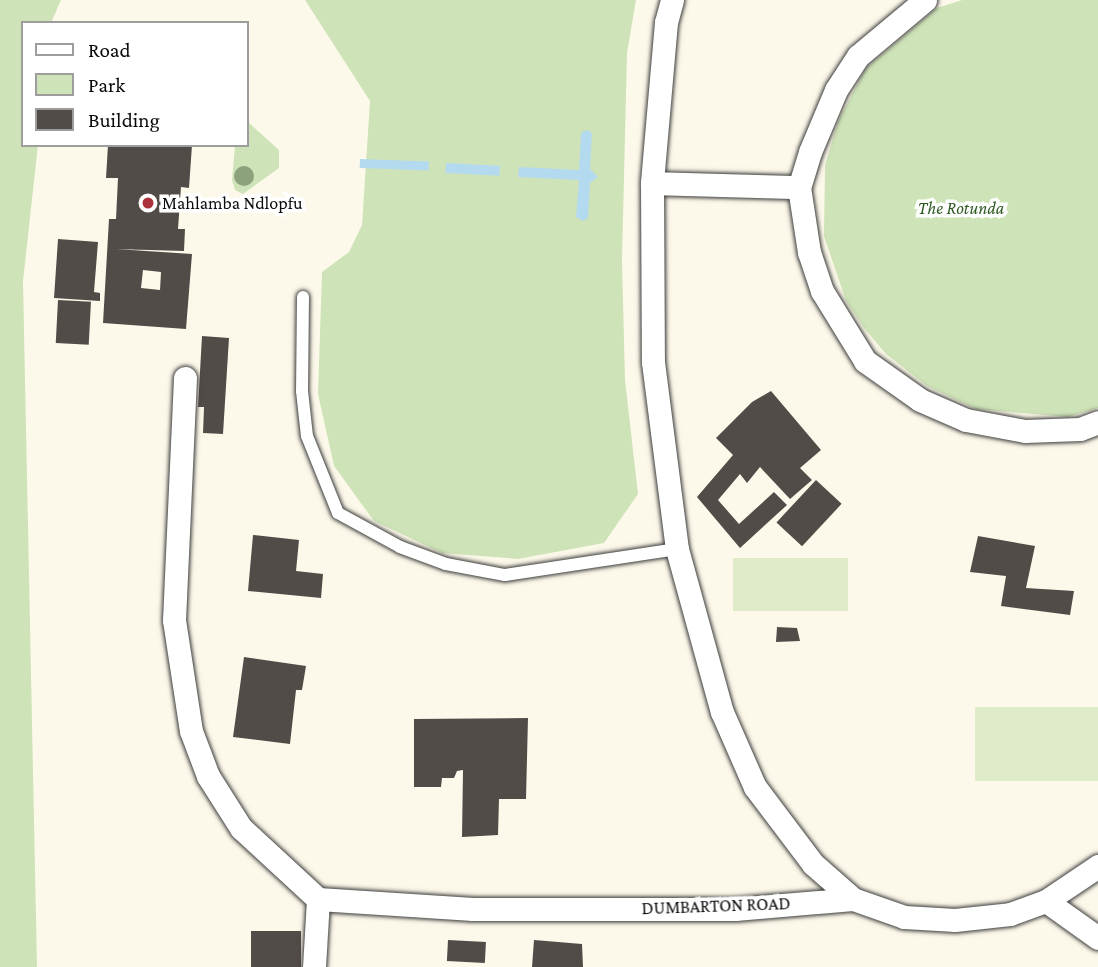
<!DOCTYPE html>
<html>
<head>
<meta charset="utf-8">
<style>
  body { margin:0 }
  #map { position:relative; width:1098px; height:967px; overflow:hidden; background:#fdf9ea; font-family:"Crimson Pro",serif }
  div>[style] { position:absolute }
  .green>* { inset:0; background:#cfe3b8 }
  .pitch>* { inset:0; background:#e0ebc9; transform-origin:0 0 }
  .water>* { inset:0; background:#b4daef; transform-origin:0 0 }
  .building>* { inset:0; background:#524c48; transform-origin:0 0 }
  .roads { filter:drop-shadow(0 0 2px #3d3d3d) drop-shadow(0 0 2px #3d3d3d) }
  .lane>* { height:12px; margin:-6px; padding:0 6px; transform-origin:6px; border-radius:6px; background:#fff }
  .street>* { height:23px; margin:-11.5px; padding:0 11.5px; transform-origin:11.5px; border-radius:11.5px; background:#fff }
  .trees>* { width:20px; height:20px; margin:-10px; border-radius:50%; background:#8ca27d }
  .dots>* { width:19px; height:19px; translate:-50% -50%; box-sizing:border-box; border:4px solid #fff; border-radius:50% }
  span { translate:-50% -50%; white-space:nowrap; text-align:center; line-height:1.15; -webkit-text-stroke:7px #fff; paint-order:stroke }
  .poi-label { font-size:18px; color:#0a0a0a }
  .left { translate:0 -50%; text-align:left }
  .park-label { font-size:18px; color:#2f5a23; font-style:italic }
  .street-label { font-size:18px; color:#0a0a0a }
  .legend { position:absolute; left:21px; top:21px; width:228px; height:126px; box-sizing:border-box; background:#fff; border:2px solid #9d9d9d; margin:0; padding:9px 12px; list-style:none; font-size:21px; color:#0a0a0a }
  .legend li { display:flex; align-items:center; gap:14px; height:35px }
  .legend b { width:35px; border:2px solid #9d9d9d }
</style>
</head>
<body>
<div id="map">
  <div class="green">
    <div style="clip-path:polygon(0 0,61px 0,51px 23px,23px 23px,23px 145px,38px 145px,23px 281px,37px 967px,0 967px)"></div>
    <div style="clip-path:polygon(305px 0,636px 0,627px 53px,622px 261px,625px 380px,638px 494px,604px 543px,518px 559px,442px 553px,374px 521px,334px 466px,318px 394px,322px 272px,349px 252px,362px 225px,370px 101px)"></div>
    <div style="clip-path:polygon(962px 0,1098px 0,1098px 408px,1068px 417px,976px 409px,927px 386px,886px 354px,864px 328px,846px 301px,824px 236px,825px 165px,838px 122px,865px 69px,937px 8px)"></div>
    <div style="clip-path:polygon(248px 122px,279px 150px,279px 168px,243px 194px,235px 190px,232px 180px,235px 145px,247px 145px)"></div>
  </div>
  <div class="pitch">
    <div style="left:848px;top:558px;width:53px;height:115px;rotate:90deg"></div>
    <div style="left:1098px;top:707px;width:74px;height:123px;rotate:90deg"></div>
  </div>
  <div class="water">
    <div style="clip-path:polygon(587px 130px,592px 133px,590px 169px,598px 177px,590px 183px,588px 218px,583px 221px,576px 217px,579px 180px,518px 177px,519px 167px,579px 170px,581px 133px)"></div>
    <div style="left:360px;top:159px;width:69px;height:9px;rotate:2deg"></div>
    <div style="left:446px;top:163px;width:54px;height:10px;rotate:3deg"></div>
  </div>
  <div class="building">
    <div style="clip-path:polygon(evenodd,108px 145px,192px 145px,189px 188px,181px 187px,178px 229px,185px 229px,184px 251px,116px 249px,192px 254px,186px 329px,103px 323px,109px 219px,116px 219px,118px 178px,106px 178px,108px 145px,143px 270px,161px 272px,160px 290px,141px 288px,143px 270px)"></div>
    <div style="clip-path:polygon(58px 239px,98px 242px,94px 292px,100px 293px,100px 301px,54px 298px)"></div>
    <div style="left:58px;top:300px;width:33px;height:43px;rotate:3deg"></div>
    <div style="clip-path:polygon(202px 336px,229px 338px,223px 434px,203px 433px,204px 407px,198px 407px)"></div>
    <div style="clip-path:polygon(771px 391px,821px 450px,800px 468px,812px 480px,790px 499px,760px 467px,747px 483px,740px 474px,718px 500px,739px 524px,774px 492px,787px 505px,740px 548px,697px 497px,733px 455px,716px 438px,752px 402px)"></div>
    <div style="left:816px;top:480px;width:35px;height:58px;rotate:43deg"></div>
    <div style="clip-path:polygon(253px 535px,299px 540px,296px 571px,323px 574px,321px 598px,248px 591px)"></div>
    <div style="clip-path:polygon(978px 536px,1035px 546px,1026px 588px,1074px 591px,1070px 615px,1001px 606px,1006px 576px,970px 572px)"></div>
    <div style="clip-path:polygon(777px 627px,797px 628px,800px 641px,776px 642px)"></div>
    <div style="clip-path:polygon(244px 657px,306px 666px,302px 690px,296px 690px,290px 744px,233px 737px)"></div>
    <div style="clip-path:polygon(528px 718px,526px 799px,499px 799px,498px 835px,462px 837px,463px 770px,457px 771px,454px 778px,442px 778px,441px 787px,414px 787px,414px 719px)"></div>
    <div style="left:301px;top:931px;width:36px;height:50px;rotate:90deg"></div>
    <div style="left:448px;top:940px;width:38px;height:21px;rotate:3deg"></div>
    <div style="clip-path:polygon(534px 940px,582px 944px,583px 967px,532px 967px)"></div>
  </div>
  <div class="roads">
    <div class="lane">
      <div style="left:303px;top:297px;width:94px;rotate:90.6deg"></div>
      <div style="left:302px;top:391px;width:45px;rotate:83.7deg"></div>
      <div style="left:307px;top:436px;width:83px;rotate:68.1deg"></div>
      <div style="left:338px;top:513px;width:71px;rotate:28.7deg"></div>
      <div style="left:400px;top:547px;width:49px;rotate:20.3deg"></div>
      <div style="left:446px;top:564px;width:60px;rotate:10.6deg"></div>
      <div style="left:505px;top:575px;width:174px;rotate:-8.6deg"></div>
    </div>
    <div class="street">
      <div style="left:672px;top:0;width:23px;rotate:105deg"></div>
      <div style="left:666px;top:22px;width:162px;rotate:95deg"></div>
      <div style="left:652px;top:183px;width:179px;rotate:89.7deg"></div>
      <div style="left:653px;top:362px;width:189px;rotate:82.7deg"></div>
      <div style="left:677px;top:549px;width:169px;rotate:74.6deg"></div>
      <div style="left:722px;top:712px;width:82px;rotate:66.3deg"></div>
      <div style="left:755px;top:787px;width:96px;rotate:53deg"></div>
      <div style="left:813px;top:864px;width:53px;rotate:41.2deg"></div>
      <div style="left:925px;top:0;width:87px;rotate:140.1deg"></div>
      <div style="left:858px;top:56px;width:40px;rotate:122.9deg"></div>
      <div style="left:836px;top:90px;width:67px;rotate:112.8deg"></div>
      <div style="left:810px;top:152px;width:37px;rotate:107deg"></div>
      <div style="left:799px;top:187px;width:66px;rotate:81.3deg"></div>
      <div style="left:809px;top:252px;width:41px;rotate:71.6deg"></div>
      <div style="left:822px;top:291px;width:82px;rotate:58.4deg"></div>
      <div style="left:865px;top:361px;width:67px;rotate:35.3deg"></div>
      <div style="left:920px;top:400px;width:50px;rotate:23.5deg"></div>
      <div style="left:966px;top:420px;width:60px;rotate:10.6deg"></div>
      <div style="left:1025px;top:431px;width:55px;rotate:-2.1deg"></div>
      <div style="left:1080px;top:429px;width:19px;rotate:-21deg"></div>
      <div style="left:652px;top:183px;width:147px;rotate:1.6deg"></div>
      <div style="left:185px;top:378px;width:242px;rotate:92.6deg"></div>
      <div style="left:174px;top:620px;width:112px;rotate:81.3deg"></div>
      <div style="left:191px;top:731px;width:48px;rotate:69.3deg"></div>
      <div style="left:208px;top:776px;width:62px;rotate:57.6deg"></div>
      <div style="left:241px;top:828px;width:105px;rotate:42.7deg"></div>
      <div style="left:318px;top:899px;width:155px;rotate:3.7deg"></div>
      <div style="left:473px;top:909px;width:262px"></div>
      <div style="left:735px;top:909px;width:118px;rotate:-4.8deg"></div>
      <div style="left:853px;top:899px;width:54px;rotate:19.4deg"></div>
      <div style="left:904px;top:917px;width:51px;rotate:3.4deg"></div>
      <div style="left:955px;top:920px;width:55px;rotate:-6.2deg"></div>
      <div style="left:1010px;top:914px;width:38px;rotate:-20deg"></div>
      <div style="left:1046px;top:901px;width:64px;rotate:35.4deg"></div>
      <div style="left:1046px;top:901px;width:63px;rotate:-33.9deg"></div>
      <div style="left:314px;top:967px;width:68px;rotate:-86.6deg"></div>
    </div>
  </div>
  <div class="trees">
    <div style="left:244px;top:176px"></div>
  </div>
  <div class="dots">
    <div style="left:148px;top:203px;background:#ab323a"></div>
  </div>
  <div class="poi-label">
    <span class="left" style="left:162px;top:203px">Mahlamba Ndlopfu</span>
  </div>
  <div class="park-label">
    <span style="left:961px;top:208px">The Rotunda</span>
  </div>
  <div class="street-label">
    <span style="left:716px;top:906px;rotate:-2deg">DUMBARTON ROAD</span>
  </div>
  <ul class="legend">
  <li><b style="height:9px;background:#fff"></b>Road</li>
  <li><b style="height:19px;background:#cfe3b8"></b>Park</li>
  <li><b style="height:19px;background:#524c48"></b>Building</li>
  </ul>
</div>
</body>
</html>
